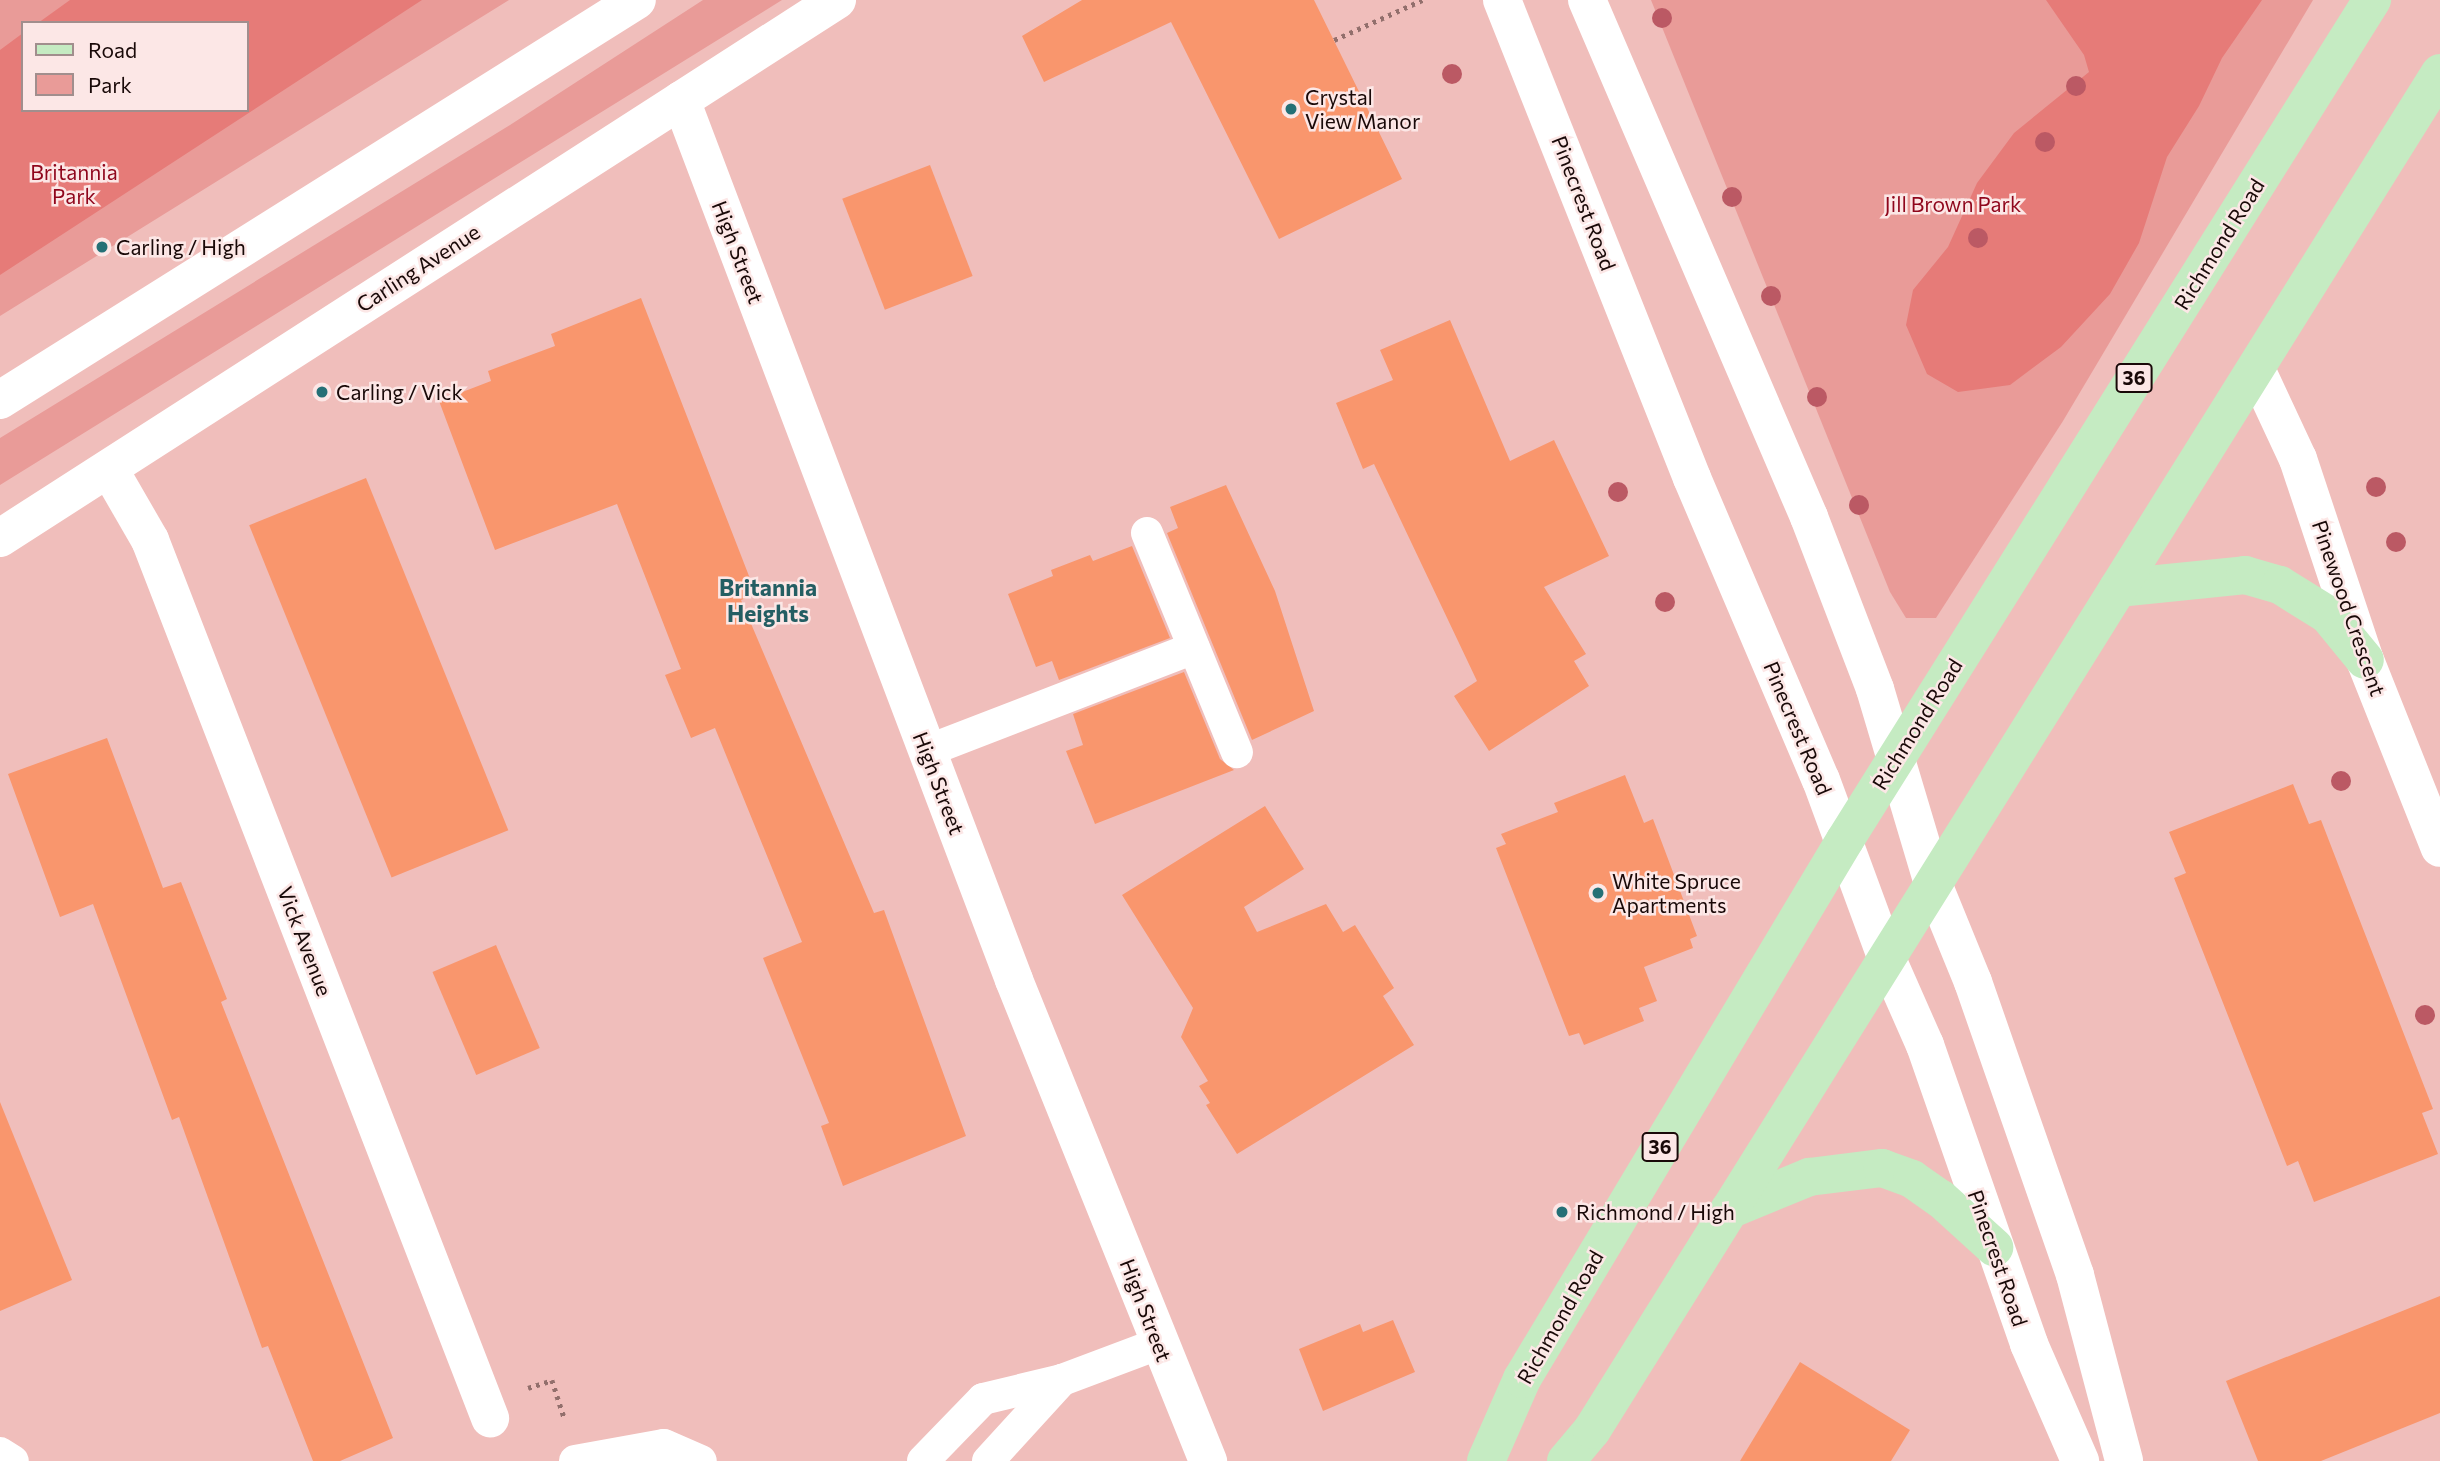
<!DOCTYPE html>
<html>
<head>
<meta charset="utf-8">
<style>
  body { margin:0 }
  #map { position:relative; width:2440px; height:1461px; overflow:hidden; background:#f0bebb; font-family:Commissioner,sans-serif }
  div>[style] { position:absolute }
  .green>* { inset:0; background:#e99b98 }
  .forest>* { inset:0; background:#e67b78 }
  .building>* { inset:0; background:#f9966d; transform-origin:0 0 }
  .path>* { height:4.5px; margin-top:-2.25px; transform-origin:0; background:repeating-linear-gradient(90deg,#926f6c 0 3.5px,transparent 0 8.5px) }
  .service>* { height:32px; margin:-16px; padding:0 16px; transform-origin:16px; border-radius:16px; background:#fff }
  .minor>* { height:38px; margin:-19px; padding:0 19px; transform-origin:19px; border-radius:19px; background:#fff }
  .secondary>* { height:38px; margin:-19px; padding:0 19px; transform-origin:19px; border-radius:19px; background:#fff }
  .primary>* { height:38px; margin:-19px; padding:0 19px; transform-origin:19px; border-radius:19px; background:#c5ebc2 }
  .trees>* { width:20px; height:20px; margin:-10px; border-radius:50%; background:#bb5964 }
  .dots>* { width:19px; height:19px; translate:-50% -50%; box-sizing:border-box; border:4px solid #fce7e6; border-radius:50% }
  span { translate:-50% -50%; white-space:nowrap; text-align:center; line-height:1.15; -webkit-text-stroke:5px #fce7e6; paint-order:stroke }
  .shield-label span { padding:2px 5px; background:#fce7e6; border:2px solid; border-radius:5px; -webkit-text-stroke-width:0 }
  .shield-label { font-size:19px; color:#190908; font-weight:700 }
  .poi-label { font-size:21px; color:#190908 }
  .left { translate:0 -50%; text-align:left }
  .park-label { font-size:21px; color:#8f061c }
  .street-label { font-size:21px; color:#190908 }
  .neighbourhood-label { font-size:23px; color:#245e63; font-weight:700 }
  .legend { position:absolute; left:21px; top:21px; width:228px; height:91px; box-sizing:border-box; background:#fce7e6; border:2px solid #a18e8d; margin:0; padding:9px 12px; list-style:none; font-size:21px; color:#190908 }
  .legend li { display:flex; align-items:center; gap:14px; height:35px }
  .legend b { width:35px; border:2px solid #a18e8d }
</style>
</head>
<body>
<div id="map">
  <div class="green">
    <div style="clip-path:polygon(evenodd,0 0,509px 0,0 316px,0 0,23px 23px,247px 23px,247px 110px,23px 110px,23px 23px)"></div>
    <div style="clip-path:polygon(703px 0,782px 0,0 485px,0 438px,510px 125px)"></div>
    <div style="clip-path:polygon(1651px 0,2313px 0,2063px 421px,1936px 618px,1906px 618px,1890px 592px)"></div>
  </div>
  <div class="forest">
    <div style="clip-path:polygon(70px 0,422px 0,0 275px,0 50px,23px 33px,23px 110px,247px 110px,247px 23px,38px 23px)"></div>
    <div style="clip-path:polygon(2046px 0,2262px 0,2222px 58px,2199px 106px,2167px 157px,2139px 243px,2110px 294px,2061px 347px,2010px 385px,1958px 392px,1927px 374px,1906px 325px,1913px 290px,1948px 247px,1977px 183px,2014px 133px,2089px 72px,2084px 55px)"></div>
  </div>
  <div class="building">
    <div style="clip-path:polygon(1082px 0,1314px 0,1402px 179px,1279px 239px,1171px 22px,1044px 82px,1022px 36px)"></div>
    <div style="left:930px;top:165px;width:119px;height:94px;rotate:69deg"></div>
    <div style="clip-path:polygon(641px 298px,756px 594px,741px 600px,874px 913px,884px 910px,966px 1136px,843px 1186px,821px 1126px,829px 1123px,763px 958px,802px 942px,715px 728px,691px 738px,665px 675px,681px 669px,617px 504px,495px 550px,439px 401px,491px 381px,488px 371px,555px 346px,551px 334px)"></div>
    <div style="clip-path:polygon(1450px 320px,1510px 461px,1554px 440px,1609px 556px,1544px 587px,1586px 654px,1574px 661px,1589px 686px,1489px 751px,1454px 696px,1477px 681px,1374px 464px,1363px 469px,1336px 403px,1393px 380px,1380px 350px)"></div>
    <div style="left:366px;top:478px;width:380px;height:126px;rotate:68deg"></div>
    <div style="clip-path:polygon(1226px 485px,1275px 591px,1314px 711px,1252px 740px,1167px 533px,1178px 528px,1170px 507px)"></div>
    <div style="clip-path:polygon(1132px 546px,1170px 638px,1059px 680px,1052px 661px,1036px 667px,1008px 594px,1053px 576px,1051px 570px,1090px 555px,1093px 561px)"></div>
    <div style="clip-path:polygon(1184px 672px,1220px 759px,1234px 770px,1095px 824px,1066px 751px,1083px 745px,1073px 714px)"></div>
    <div style="clip-path:polygon(107px 738px,163px 888px,181px 882px,227px 999px,221px 1002px,393px 1438px,340px 1461px,313px 1461px,268px 1346px,262px 1348px,179px 1117px,172px 1120px,93px 904px,60px 917px,8px 774px)"></div>
    <div style="clip-path:polygon(1625px 775px,1644px 823px,1653px 819px,1697px 936px,1690px 939px,1693px 948px,1644px 967px,1657px 1001px,1639px 1008px,1644px 1021px,1584px 1045px,1579px 1033px,1569px 1036px,1496px 848px,1506px 844px,1501px 834px,1558px 812px,1554px 803px)"></div>
    <div style="clip-path:polygon(2293px 784px,2309px 824px,2321px 820px,2348px 890px,2433px 1109px,2422px 1113px,2438px 1154px,2314px 1202px,2298px 1161px,2287px 1166px,2174px 878px,2186px 873px,2169px 832px)"></div>
    <div style="clip-path:polygon(1265px 806px,1304px 869px,1244px 907px,1257px 932px,1326px 904px,1343px 932px,1355px 925px,1394px 988px,1383px 996px,1414px 1045px,1237px 1154px,1206px 1105px,1210px 1103px,1199px 1086px,1208px 1081px,1181px 1037px,1193px 1008px,1122px 895px)"></div>
    <div style="left:496px;top:945px;width:112px;height:69px;rotate:67deg"></div>
    <div style="clip-path:polygon(0 1102px,72px 1280px,0 1311px)"></div>
    <div style="clip-path:polygon(2440px 1296px,2440px 1413px,2321px 1461px,2258px 1461px,2226px 1381px)"></div>
    <div style="clip-path:polygon(1393px 1320px,1415px 1372px,1323px 1411px,1299px 1349px,1360px 1324px,1363px 1332px)"></div>
    <div style="clip-path:polygon(1800px 1362px,1910px 1430px,1891px 1461px,1740px 1461px)"></div>
  </div>
  <div class="path">
    <div style="left:1334px;top:40px;width:97px;rotate:-24.4deg"></div>
    <div style="left:528px;top:1388px;width:25px;rotate:-18deg"></div>
    <div style="left:552px;top:1380px;width:40px;rotate:72deg"></div>
  </div>
  <div class="service">
    <div style="left:1147px;top:533px;width:237px;rotate:67.7deg"></div>
    <div style="left:927px;top:751px;width:286px;rotate:-21.1deg"></div>
    <div style="left:0;top:1453px;width:15px;rotate:32deg"></div>
    <div style="left:575px;top:1461px;width:90px;rotate:-10.2deg"></div>
    <div style="left:664px;top:1445px;width:40px;rotate:23.4deg"></div>
    <div style="left:923px;top:1461px;width:86px;rotate:-45.9deg"></div>
    <div style="left:983px;top:1399px;width:81px;rotate:-13.5deg"></div>
    <div style="left:1062px;top:1380px;width:103px;rotate:-20.6deg"></div>
    <div style="left:988px;top:1461px;width:110px;rotate:-47.6deg"></div>
  </div>
  <div class="minor">
    <div style="left:681px;top:100px;width:941px;rotate:69.27deg"></div>
    <div style="left:1014px;top:980px;width:519px;rotate:68.03deg"></div>
    <div style="left:2256px;top:369px;width:99px;rotate:65deg"></div>
    <div style="left:2298px;top:459px;width:212px;rotate:71.6deg"></div>
    <div style="left:2365px;top:660px;width:202px;rotate:68.3deg"></div>
    <div style="left:109px;top:469px;width:82px;rotate:60deg"></div>
    <div style="left:150px;top:540px;width:942px;rotate:68.83deg"></div>
  </div>
  <div class="secondary">
    <div style="left:1502px;top:0;width:514px;rotate:68.32deg"></div>
    <div style="left:1692px;top:478px;width:328px;rotate:66.9deg"></div>
    <div style="left:1821px;top:780px;width:191px;rotate:69.8deg"></div>
    <div style="left:1887px;top:959px;width:94px;rotate:66.2deg"></div>
    <div style="left:1925px;top:1045px;width:317px;rotate:70.8deg"></div>
    <div style="left:2029px;top:1344px;width:128px;rotate:66.4deg"></div>
    <div style="left:1587px;top:0;width:563px;rotate:66.76deg"></div>
    <div style="left:1809px;top:517px;width:184px;rotate:69deg"></div>
    <div style="left:1875px;top:689px;width:203px;rotate:73.4deg"></div>
    <div style="left:1933px;top:884px;width:106px;rotate:67.8deg"></div>
    <div style="left:1973px;top:982px;width:310px;rotate:70.8deg"></div>
    <div style="left:2075px;top:1275px;width:192px;rotate:75.2deg"></div>
    <div style="left:0;top:400px;width:752px;rotate:-32.13deg"></div>
    <div style="left:0;top:538px;width:995px;rotate:-32.73deg"></div>
  </div>
  <div class="primary">
    <div style="left:2118px;top:588px;width:128px;rotate:-5.8deg"></div>
    <div style="left:2245px;top:575px;width:36px;rotate:16deg"></div>
    <div style="left:2280px;top:585px;width:57px;rotate:32deg"></div>
    <div style="left:2328px;top:615px;width:58px;rotate:50.6deg"></div>
    <div style="left:1729px;top:1210px;width:87px;rotate:-22.4deg"></div>
    <div style="left:1809px;top:1177px;width:74px;rotate:-7deg"></div>
    <div style="left:1882px;top:1168px;width:32px;rotate:20deg"></div>
    <div style="left:1912px;top:1179px;width:35px;rotate:35deg"></div>
    <div style="left:1941px;top:1199px;width:72px;rotate:42.2deg"></div>
    <div style="left:1486px;top:1461px;width:90px;rotate:-66.3deg"></div>
    <div style="left:1522px;top:1379px;width:628px;rotate:-59.07deg"></div>
    <div style="left:1845px;top:840px;width:992px;rotate:-57.9deg"></div>
    <div style="left:1566px;top:1461px;width:40px;rotate:-50deg"></div>
    <div style="left:1592px;top:1430px;width:1600px;rotate:-58deg"></div>
  </div>
  <div class="trees">
    <div style="left:1662px;top:18px"></div>
    <div style="left:1452px;top:74px"></div>
    <div style="left:2076px;top:86px"></div>
    <div style="left:2045px;top:142px"></div>
    <div style="left:1732px;top:197px"></div>
    <div style="left:1978px;top:238px"></div>
    <div style="left:1771px;top:296px"></div>
    <div style="left:1817px;top:397px"></div>
    <div style="left:2376px;top:487px"></div>
    <div style="left:1618px;top:492px"></div>
    <div style="left:1859px;top:505px"></div>
    <div style="left:2396px;top:542px"></div>
    <div style="left:1665px;top:602px"></div>
    <div style="left:2341px;top:781px"></div>
    <div style="left:2425px;top:1015px"></div>
  </div>
  <div class="dots">
    <div style="left:1291px;top:109px;background:#257076"></div>
    <div style="left:102px;top:247px;background:#257076"></div>
    <div style="left:322px;top:392px;background:#257076"></div>
    <div style="left:1598px;top:893px;background:#257076"></div>
    <div style="left:1562px;top:1212px;background:#257076"></div>
  </div>
  <div class="shield-label">
    <span style="left:2134px;top:378px">36</span>
    <span style="left:1660px;top:1147px">36</span>
  </div>
  <div class="poi-label">
    <span class="left" style="left:1305px;top:109px">Crystal<br>View Manor</span>
    <span class="left" style="left:116px;top:247px">Carling / High</span>
    <span class="left" style="left:336px;top:392px">Carling / Vick</span>
    <span class="left" style="left:1612px;top:893px">White Spruce<br>Apartments</span>
    <span class="left" style="left:1576px;top:1212px">Richmond / High</span>
  </div>
  <div class="park-label">
    <span style="left:74px;top:184px">Britannia<br>Park</span>
    <span style="left:1953px;top:204px">Jill Brown Park</span>
  </div>
  <div class="street-label">
    <span style="left:1584px;top:203px;rotate:69deg">Pinecrest Road</span>
    <span style="left:2219px;top:244px;rotate:-58deg">Richmond Road</span>
    <span style="left:738px;top:252px;rotate:69deg">High Street</span>
    <span style="left:418px;top:268px;rotate:-33deg">Carling Avenue</span>
    <span style="left:2349px;top:608px;rotate:71deg">Pinewood Crescent</span>
    <span style="left:1917px;top:724px;rotate:-58deg">Richmond Road</span>
    <span style="left:1798px;top:728px;rotate:67deg">Pinecrest Road</span>
    <span style="left:939px;top:783px;rotate:69deg">High Street</span>
    <span style="left:305px;top:941px;rotate:69deg">Vick Avenue</span>
    <span style="left:1998px;top:1258px;rotate:71deg">Pinecrest Road</span>
    <span style="left:1146px;top:1310px;rotate:69deg">High Street</span>
    <span style="left:1560px;top:1317px;rotate:-60deg">Richmond Road</span>
  </div>
  <div class="neighbourhood-label">
    <span style="left:768px;top:600px">Britannia<br>Heights</span>
  </div>
  <ul class="legend">
  <li><b style="height:9px;background:#c5ebc2"></b>Road</li>
  <li><b style="height:19px;background:#e99b98"></b>Park</li>
  </ul>
</div>
</body>
</html>
